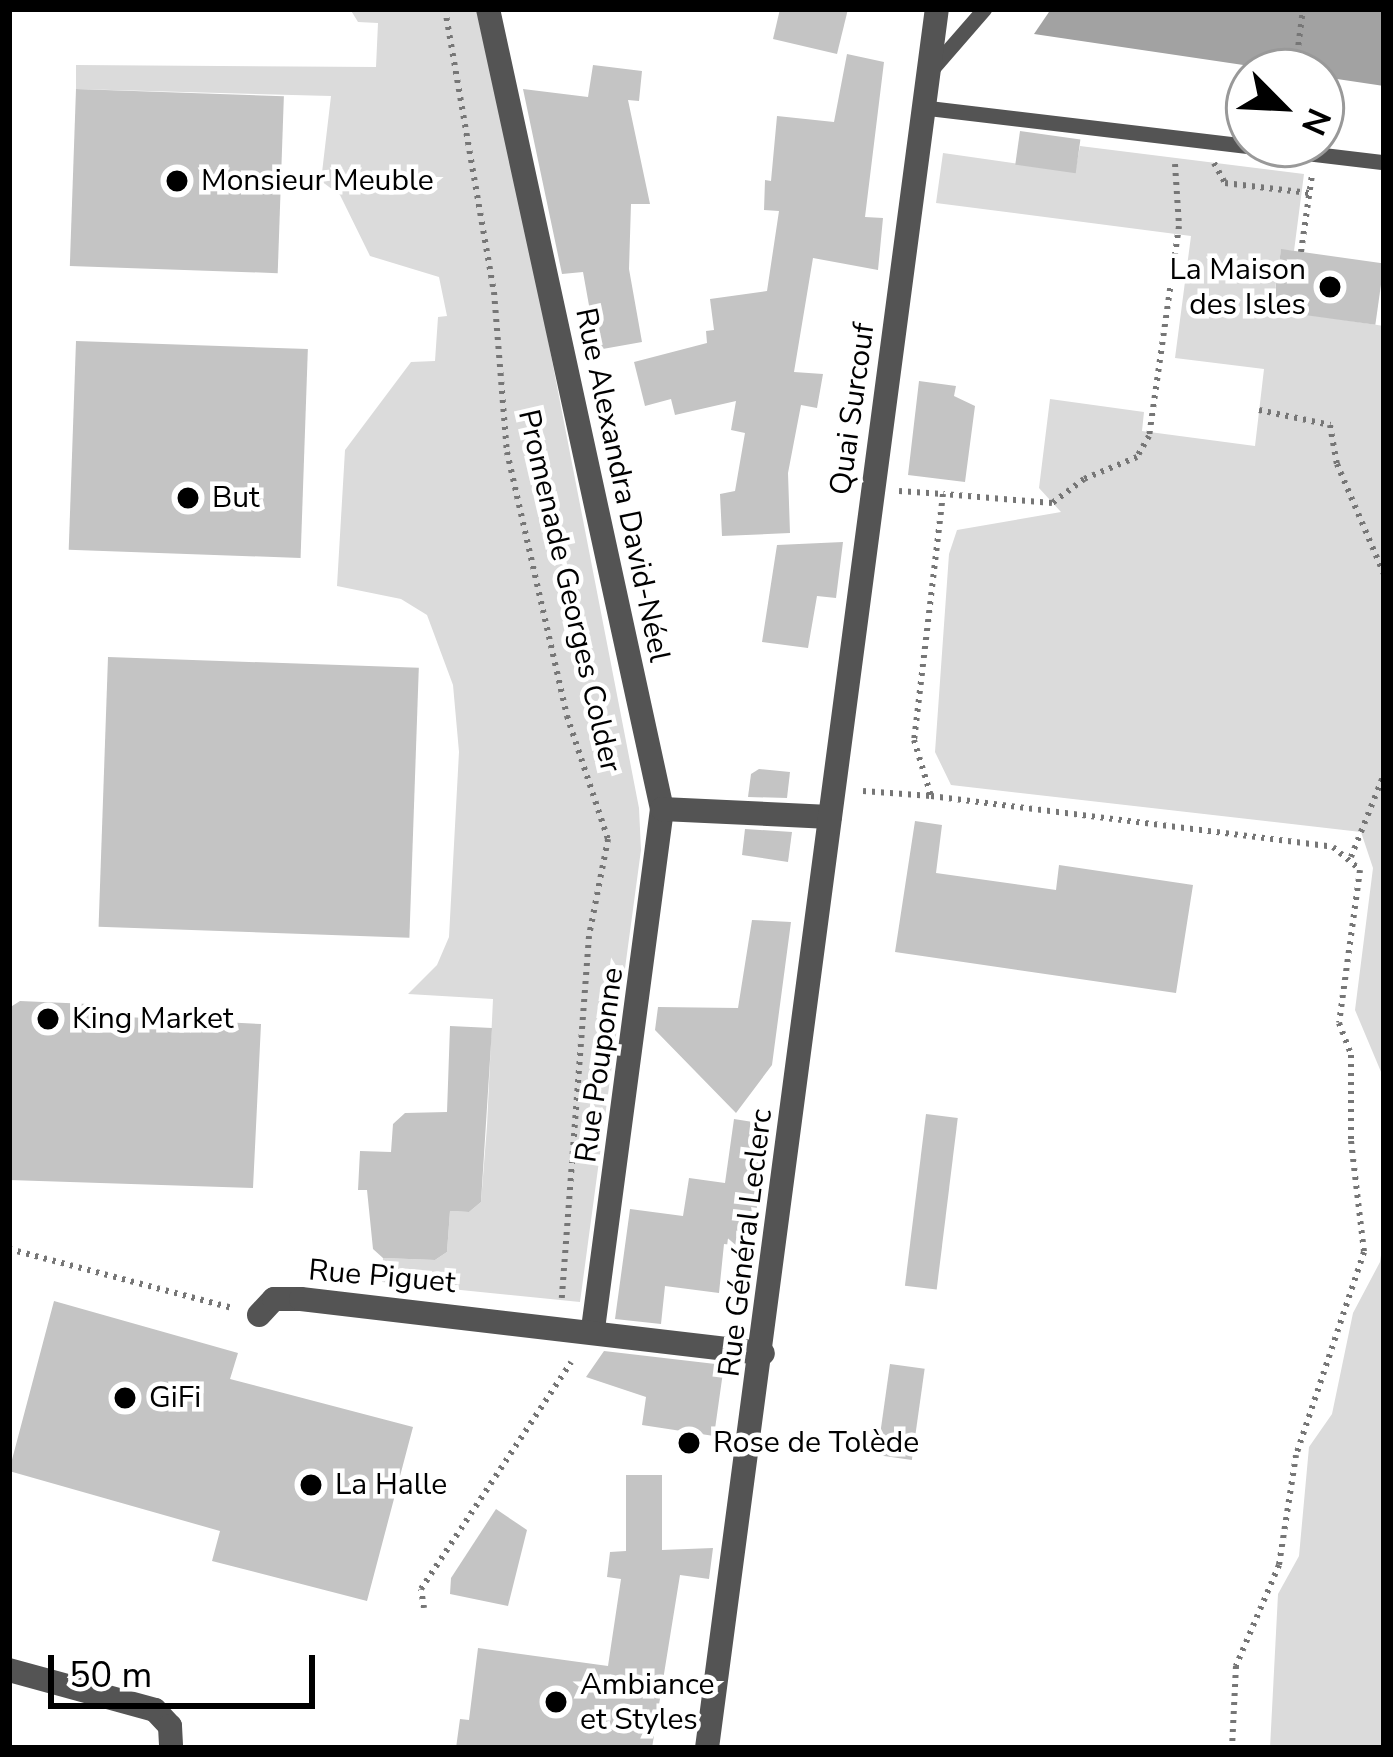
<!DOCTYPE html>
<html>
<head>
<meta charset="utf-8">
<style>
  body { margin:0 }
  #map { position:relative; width:1393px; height:1757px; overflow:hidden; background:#fff; font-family:"Nunito Sans",sans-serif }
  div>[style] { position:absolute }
  .green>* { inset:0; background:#dbdbdb }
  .water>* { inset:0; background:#a2a2a2 }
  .building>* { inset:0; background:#c4c4c4; transform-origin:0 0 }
  .path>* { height:6px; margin-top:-3px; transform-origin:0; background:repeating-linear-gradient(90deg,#767676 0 3px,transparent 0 9px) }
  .service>* { height:15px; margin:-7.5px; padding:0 7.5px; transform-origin:7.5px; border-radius:7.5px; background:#545454 }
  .minor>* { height:24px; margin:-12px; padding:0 12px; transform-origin:12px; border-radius:12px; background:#545454 }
  .dots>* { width:33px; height:33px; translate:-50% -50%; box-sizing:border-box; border:6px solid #fff; border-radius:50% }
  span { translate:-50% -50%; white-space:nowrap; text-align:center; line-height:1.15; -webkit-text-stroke:9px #fff; paint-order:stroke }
  .poi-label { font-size:30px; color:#000 }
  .left { translate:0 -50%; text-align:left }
  .right { translate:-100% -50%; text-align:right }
  .street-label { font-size:30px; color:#000 }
  .frame { position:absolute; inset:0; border:12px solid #000; pointer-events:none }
  .north { position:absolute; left:1225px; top:48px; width:120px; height:120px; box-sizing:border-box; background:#fff; border:3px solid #999; border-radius:50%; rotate:114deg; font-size:33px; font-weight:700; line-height:48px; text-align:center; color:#000 }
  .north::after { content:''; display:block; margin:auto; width:42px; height:54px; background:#000; clip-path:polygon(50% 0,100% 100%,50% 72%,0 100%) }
  .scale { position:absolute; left:48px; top:1655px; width:267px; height:54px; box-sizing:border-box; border:6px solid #000; border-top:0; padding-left:15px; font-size:36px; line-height:42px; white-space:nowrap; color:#000; -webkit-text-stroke:9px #fff; paint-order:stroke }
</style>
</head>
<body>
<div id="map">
  <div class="green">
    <div style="clip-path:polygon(350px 9px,476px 9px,528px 237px,639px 808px,641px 850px,580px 1302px,382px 1282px,383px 1258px,435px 1260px,447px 1252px,450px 1211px,469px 1212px,481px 1202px,487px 1126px,493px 999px,408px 994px,437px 965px,449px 937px,459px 752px,453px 685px,427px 615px,401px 599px,337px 586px,345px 450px,411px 362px,435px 361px,438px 317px,447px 316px,439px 277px,370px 256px,340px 195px,321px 181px,331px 96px,76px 89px,76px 65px,376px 67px,378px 23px,358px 22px)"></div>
    <div style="clip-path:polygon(1080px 146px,1304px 174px,1294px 251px,1281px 250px,1272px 309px,1384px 326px,1384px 1079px,1355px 1010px,1373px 868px,1361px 832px,951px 785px,935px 752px,949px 554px,957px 530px,1061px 512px,1039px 488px,1050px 399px,1144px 412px,1142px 431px,1255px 446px,1264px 369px,1175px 358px,1191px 236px,936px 203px,943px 153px,1075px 172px)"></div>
    <div style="clip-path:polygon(1384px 1234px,1384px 1748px,1270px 1748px,1278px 1594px,1299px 1556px,1309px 1447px,1332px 1414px,1353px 1313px,1380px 1262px)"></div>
  </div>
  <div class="water">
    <div style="clip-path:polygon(1051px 9px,1384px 9px,1384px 86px,1034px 34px)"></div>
  </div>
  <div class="building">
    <div style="clip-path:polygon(780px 9px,848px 9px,837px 54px,773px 39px)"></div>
    <div style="clip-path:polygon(847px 54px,884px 62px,865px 217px,883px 218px,878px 270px,813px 258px,794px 372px,823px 374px,817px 408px,801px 405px,788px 473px,790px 533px,722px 536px,720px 494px,735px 491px,745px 433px,731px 430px,736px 401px,675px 415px,671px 399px,645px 406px,634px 362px,707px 343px,706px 331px,714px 330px,710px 299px,767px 291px,779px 211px,764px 210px,765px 180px,771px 181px,777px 116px,834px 122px)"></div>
    <div style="clip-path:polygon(593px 65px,642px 71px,639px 101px,628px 100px,650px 204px,631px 204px,629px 269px,642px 342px,597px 350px,583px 272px,562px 274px,523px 89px,588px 97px)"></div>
    <div style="left:76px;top:89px;width:208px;height:177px;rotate:2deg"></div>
    <div style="left:1020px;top:131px;width:61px;height:34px;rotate:8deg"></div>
    <div style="left:1281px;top:249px;width:104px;height:62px;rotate:8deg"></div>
    <div style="left:76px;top:341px;width:232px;height:209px;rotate:2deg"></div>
    <div style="clip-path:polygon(919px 381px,956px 386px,954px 396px,975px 406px,965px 482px,908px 475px)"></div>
    <div style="clip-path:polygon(843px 542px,836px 598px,817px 596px,808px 648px,762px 642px,777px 545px)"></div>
    <div style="left:108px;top:657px;width:311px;height:270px;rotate:2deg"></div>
    <div style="clip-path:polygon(759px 769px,790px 772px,787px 798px,748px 797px,751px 774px)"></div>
    <div style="clip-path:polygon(915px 821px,942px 825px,936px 873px,1056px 890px,1059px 865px,1193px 885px,1176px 993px,895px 952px)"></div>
    <div style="clip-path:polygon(745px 829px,792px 832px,788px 862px,742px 855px)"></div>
    <div style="clip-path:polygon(752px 920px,791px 922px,772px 1065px,736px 1113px,655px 1030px,658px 1007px,738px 1008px)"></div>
    <div style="clip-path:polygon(20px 1001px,89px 1004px,88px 1015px,261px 1024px,253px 1188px,9px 1180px,9px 1008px)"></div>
    <div style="clip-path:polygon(450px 1026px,492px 1028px,481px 1202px,469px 1212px,450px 1211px,447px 1252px,435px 1260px,383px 1258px,373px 1249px,367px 1190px,358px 1190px,360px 1151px,391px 1152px,393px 1124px,405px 1113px,447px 1112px)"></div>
    <div style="left:926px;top:1114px;width:32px;height:173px;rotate:7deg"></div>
    <div style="clip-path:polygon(734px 1119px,765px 1124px,753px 1247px,724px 1244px,719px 1293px,665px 1286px,661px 1324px,615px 1319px,630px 1209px,683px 1216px,689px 1178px,725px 1183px)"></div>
    <div style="clip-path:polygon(54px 1301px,238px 1353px,230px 1379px,413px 1427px,367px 1601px,212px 1561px,220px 1531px,9px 1471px)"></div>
    <div style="clip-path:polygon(604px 1351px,724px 1365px,714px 1436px,642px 1425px,646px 1397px,586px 1377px)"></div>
    <div style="left:890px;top:1364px;width:35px;height:92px;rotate:8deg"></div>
    <div style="clip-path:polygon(626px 1475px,662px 1475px,662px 1550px,713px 1548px,709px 1579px,680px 1575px,652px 1748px,456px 1748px,460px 1719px,469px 1720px,478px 1648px,608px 1666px,621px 1579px,607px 1577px,610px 1552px,626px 1551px)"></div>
    <div style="clip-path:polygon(496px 1509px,527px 1530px,508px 1606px,450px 1594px,451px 1578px)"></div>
  </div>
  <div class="path">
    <div style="left:445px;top:9px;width:287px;rotate:80.2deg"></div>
    <div style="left:494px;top:292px;width:161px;rotate:85.4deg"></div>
    <div style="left:507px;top:452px;width:271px;rotate:77.2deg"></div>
    <div style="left:567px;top:716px;width:130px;rotate:71.6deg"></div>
    <div style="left:608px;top:839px;width:99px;rotate:101.1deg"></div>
    <div style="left:589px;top:936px;width:363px;rotate:94.3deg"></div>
    <div style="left:1295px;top:72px;width:64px;rotate:-82.8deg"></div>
    <div style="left:1214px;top:163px;width:23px;rotate:61deg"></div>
    <div style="left:1225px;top:183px;width:85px;rotate:6.8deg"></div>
    <div style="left:1175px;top:164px;width:62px;rotate:86.3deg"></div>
    <div style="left:1179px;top:226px;width:212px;rotate:98.1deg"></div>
    <div style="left:1149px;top:436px;width:24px;rotate:120deg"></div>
    <div style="left:1137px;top:457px;width:57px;rotate:157.5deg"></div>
    <div style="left:1084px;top:479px;width:40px;rotate:143deg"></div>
    <div style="left:1052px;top:503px;width:109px;rotate:-175.3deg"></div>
    <div style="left:943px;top:494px;width:248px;rotate:96.7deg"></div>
    <div style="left:914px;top:740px;width:59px;rotate:73.1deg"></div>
    <div style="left:931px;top:796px;width:405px;rotate:7.2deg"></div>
    <div style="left:1333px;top:847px;width:35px;rotate:40deg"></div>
    <div style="left:1360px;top:870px;width:154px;rotate:97.8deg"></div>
    <div style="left:1339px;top:1023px;width:34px;rotate:69deg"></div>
    <div style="left:1351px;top:1055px;width:86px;rotate:90deg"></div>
    <div style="left:1351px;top:1141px;width:112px;rotate:83.3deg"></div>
    <div style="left:1364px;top:1252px;width:214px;rotate:108.5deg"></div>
    <div style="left:1296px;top:1455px;width:111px;rotate:98.8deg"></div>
    <div style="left:1279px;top:1565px;width:110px;rotate:113.1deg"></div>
    <div style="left:1236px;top:1666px;width:82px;rotate:92.8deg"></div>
    <div style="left:1301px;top:252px;width:78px;rotate:-81.9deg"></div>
    <div style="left:1259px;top:410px;width:73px;rotate:11.9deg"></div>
    <div style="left:1330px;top:425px;width:40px;rotate:80deg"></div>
    <div style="left:1337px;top:464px;width:120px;rotate:66.9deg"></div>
    <div style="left:899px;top:491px;width:44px;rotate:3.9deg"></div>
    <div style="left:863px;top:791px;width:68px;rotate:4.2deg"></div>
    <div style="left:1351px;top:857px;width:89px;rotate:-68.3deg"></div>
    <div style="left:9px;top:1249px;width:231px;rotate:14.8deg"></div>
    <div style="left:424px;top:1608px;width:19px;rotate:-99deg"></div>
    <div style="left:421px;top:1589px;width:272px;rotate:-56.5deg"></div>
  </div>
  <div class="service">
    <div style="left:931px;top:70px;width:81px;rotate:-49deg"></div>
    <div style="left:920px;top:107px;width:467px;rotate:6.8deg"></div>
  </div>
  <div class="minor">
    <div style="left:488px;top:9px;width:819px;rotate:77.73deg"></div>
    <div style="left:662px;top:809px;width:525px;rotate:97.56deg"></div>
    <div style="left:662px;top:809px;width:168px;rotate:2.7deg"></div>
    <div style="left:259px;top:1315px;width:22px;rotate:-47deg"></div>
    <div style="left:274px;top:1299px;width:27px"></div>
    <div style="left:301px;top:1299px;width:465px;rotate:6.7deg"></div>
    <div style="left:9px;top:1670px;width:151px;rotate:15.3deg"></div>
    <div style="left:155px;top:1710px;width:22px;rotate:47deg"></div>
    <div style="left:170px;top:1726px;width:22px;rotate:87deg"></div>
    <div style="left:707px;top:1748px;width:1754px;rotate:-82.47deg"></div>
  </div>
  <div class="dots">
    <div style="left:177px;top:181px;background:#000"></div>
    <div style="left:1330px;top:287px;background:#000"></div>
    <div style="left:188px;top:498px;background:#000"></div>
    <div style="left:48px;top:1019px;background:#000"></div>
    <div style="left:125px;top:1398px;background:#000"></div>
    <div style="left:689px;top:1443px;background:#000"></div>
    <div style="left:311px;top:1485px;background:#000"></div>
    <div style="left:556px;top:1702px;background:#000"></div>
  </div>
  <div class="poi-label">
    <span class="left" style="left:201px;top:181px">Monsieur Meuble</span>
    <span class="right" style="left:1306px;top:287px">La Maison<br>des Isles</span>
    <span class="left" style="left:212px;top:498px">But</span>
    <span class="left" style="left:72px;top:1019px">King Market</span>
    <span class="left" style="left:149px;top:1398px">GiFi</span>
    <span class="left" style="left:713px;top:1443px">Rose de Tolède</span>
    <span class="left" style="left:335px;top:1485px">La Halle</span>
    <span class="left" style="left:580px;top:1702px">Ambiance<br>et Styles</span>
  </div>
  <div class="street-label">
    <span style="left:853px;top:409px;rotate:-82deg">Quai Surcouf</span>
    <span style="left:622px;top:485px;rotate:78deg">Rue Alexandra David-Néel</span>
    <span style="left:569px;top:591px;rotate:77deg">Promenade Georges Colder</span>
    <span style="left:600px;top:1065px;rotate:-82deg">Rue Pouponne</span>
    <span style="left:746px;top:1243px;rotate:-83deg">Rue Général Leclerc</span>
    <span style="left:382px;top:1277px;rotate:5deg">Rue Piguet</span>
  </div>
  <div class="frame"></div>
  <div class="north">N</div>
  <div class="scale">50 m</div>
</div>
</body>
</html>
